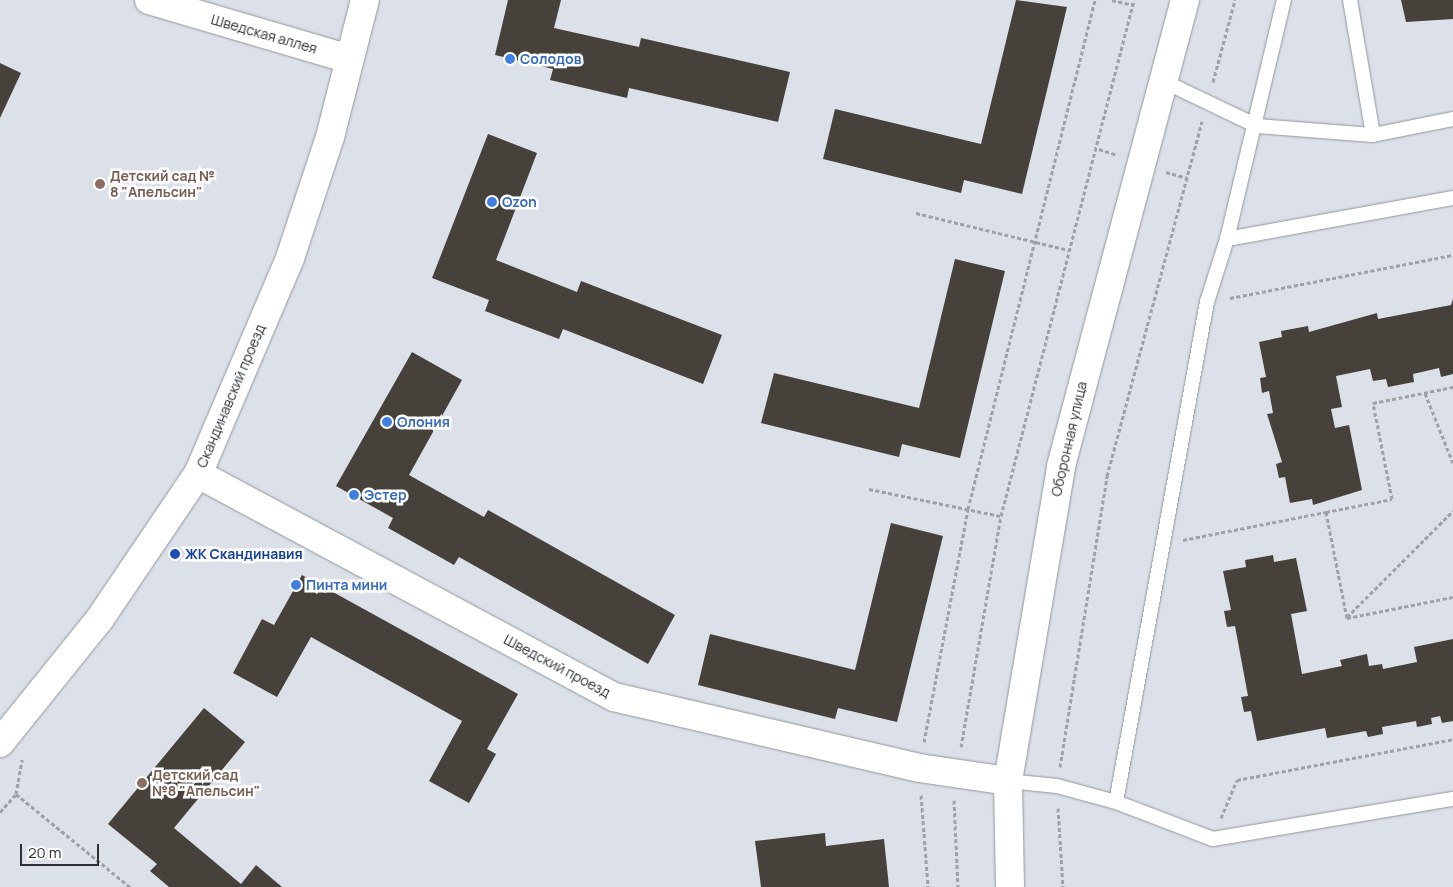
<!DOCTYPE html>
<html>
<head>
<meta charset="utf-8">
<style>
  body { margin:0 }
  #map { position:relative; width:1453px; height:887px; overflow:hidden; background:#dce1e9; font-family:Manrope,sans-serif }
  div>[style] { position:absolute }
  .building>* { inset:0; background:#46413b }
  .path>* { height:3px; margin-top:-1.5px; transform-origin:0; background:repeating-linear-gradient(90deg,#9ea2a8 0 4px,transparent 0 6.5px) }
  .roads { filter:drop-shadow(0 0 1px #91969d) drop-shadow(0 0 1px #91969d) }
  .service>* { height:14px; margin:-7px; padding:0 7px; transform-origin:7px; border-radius:7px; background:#fff }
  .minor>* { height:28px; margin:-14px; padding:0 14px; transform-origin:14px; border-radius:14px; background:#fff }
  .dots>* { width:14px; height:14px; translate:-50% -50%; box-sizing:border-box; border:2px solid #fff; border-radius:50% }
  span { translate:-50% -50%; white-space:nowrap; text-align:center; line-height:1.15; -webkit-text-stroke:5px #fff; paint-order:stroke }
  .street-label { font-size:14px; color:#2d2f32 }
  .shop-label { font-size:14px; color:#366cbe; font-weight:700 }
  .left { translate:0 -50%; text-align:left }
  .education-label { font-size:14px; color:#785e54; font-weight:700 }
  .transit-label { font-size:14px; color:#164399; font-weight:700 }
  .scale { position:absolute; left:20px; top:844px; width:79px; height:22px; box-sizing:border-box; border:2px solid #2d2f32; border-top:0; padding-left:6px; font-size:15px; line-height:18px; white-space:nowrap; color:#2d2f32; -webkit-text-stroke:4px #fff; paint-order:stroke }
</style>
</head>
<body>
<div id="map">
  <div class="building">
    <div style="clip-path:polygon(508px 0,561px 0,554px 28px,639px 47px,641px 38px,790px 72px,778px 122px,629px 88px,627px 98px,550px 80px,553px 69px,495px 55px)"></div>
    <div style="clip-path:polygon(1016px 0,1067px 7px,1022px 194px,964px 180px,961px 193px,823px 159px,835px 109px,981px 144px)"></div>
    <div style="clip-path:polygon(1401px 0,1453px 0,1453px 19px,1406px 22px)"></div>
    <div style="clip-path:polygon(0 63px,21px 73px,0 118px)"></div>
    <div style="clip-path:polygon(488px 134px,537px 153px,496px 260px,577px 292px,581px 281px,722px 335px,703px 384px,563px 329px,559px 339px,485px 311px,489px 300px,432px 278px)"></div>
    <div style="clip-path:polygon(955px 259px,1005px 271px,960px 458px,902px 444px,899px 457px,761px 423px,774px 373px,919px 408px)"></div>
    <div style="clip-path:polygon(1453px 299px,1453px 374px,1441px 377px,1439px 368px,1413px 374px,1414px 382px,1388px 387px,1386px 379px,1373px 381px,1370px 369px,1336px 376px,1342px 407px,1331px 409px,1335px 428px,1349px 425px,1362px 490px,1313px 505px,1312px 499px,1290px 503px,1285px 477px,1279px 478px,1276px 464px,1282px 462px,1267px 414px,1273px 413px,1269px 391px,1262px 393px,1260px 378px,1266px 377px,1259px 342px,1282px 337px,1281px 331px,1308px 326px,1309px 332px,1377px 313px,1378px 319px,1451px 305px)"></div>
    <div style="clip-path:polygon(412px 352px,462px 380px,409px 475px,484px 517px,488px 510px,675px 615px,648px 664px,459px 557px,454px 565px,388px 528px,393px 518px,336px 486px)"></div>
    <div style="clip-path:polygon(891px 523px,943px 536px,897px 722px,838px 708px,835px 719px,698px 685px,710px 634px,855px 670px)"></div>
    <div style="clip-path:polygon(1273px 555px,1274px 562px,1296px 558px,1307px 611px,1291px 614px,1302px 674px,1342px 666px,1340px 660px,1367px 654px,1369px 666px,1382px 664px,1383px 669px,1417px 662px,1414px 647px,1453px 639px,1453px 721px,1442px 723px,1440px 716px,1431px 718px,1432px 724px,1417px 727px,1416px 721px,1382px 727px,1383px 734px,1368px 737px,1366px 731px,1327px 738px,1325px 728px,1257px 741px,1251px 711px,1244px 712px,1241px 697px,1248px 696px,1235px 626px,1227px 627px,1224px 611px,1231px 610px,1223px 571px,1246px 567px,1245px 560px)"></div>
    <div style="clip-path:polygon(302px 575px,518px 694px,487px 749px,496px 754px,469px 803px,429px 781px,462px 721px,311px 637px,277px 697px,233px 673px,262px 619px,274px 625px)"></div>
    <div style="clip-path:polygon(204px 708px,245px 742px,174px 828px,241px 884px,256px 865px,282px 887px,169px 887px,150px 871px,157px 864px,108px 824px)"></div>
    <div style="clip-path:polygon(825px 833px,826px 846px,884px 839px,889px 887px,761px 887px,755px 841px)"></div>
  </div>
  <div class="path">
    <div style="left:1112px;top:0;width:22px;rotate:13deg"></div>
    <div style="left:1213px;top:82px;width:85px;rotate:-75deg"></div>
    <div style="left:1099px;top:149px;width:19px;rotate:18deg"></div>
    <div style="left:1166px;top:172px;width:22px;rotate:16deg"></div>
    <div style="left:916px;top:213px;width:157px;rotate:13.6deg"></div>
    <div style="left:1230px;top:298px;width:227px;rotate:-10.9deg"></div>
    <div style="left:1425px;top:393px;width:75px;rotate:68.2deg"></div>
    <div style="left:869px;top:489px;width:134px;rotate:11.6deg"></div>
    <div style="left:1326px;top:512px;width:67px;rotate:-11.1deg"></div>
    <div style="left:1392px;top:499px;width:98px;rotate:-101.2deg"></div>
    <div style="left:1373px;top:403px;width:82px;rotate:-11.3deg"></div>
    <div style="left:1183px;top:540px;width:146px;rotate:-11.1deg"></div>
    <div style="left:1326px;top:512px;width:108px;rotate:78.8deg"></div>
    <div style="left:1347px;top:618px;width:108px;rotate:-11.2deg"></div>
    <div style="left:1347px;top:617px;width:150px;rotate:-45deg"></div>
    <div style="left:924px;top:742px;width:237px;rotate:-79.3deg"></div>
    <div style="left:968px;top:509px;width:525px;rotate:-75.99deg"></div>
    <div style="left:961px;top:747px;width:234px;rotate:-80.2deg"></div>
    <div style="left:1001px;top:516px;width:533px;rotate:-75.55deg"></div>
    <div style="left:1060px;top:767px;width:295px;rotate:-80.8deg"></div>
    <div style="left:1107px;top:476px;width:367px;rotate:-75deg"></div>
    <div style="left:16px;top:794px;width:147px;rotate:39.2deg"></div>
    <div style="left:921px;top:795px;width:92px;rotate:85.6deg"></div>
    <div style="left:954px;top:800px;width:87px;rotate:87.4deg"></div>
    <div style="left:1058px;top:808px;width:79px;rotate:86.4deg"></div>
    <div style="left:0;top:812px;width:24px;rotate:-48deg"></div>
    <div style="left:16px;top:794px;width:35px;rotate:-80deg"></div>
    <div style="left:1221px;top:818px;width:41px;rotate:-67.2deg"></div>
    <div style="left:1237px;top:780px;width:220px;rotate:-10.7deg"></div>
  </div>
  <div class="roads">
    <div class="service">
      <div style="left:1350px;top:0;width:137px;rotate:80.3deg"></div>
      <div style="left:1373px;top:135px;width:82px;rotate:-11.3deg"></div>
      <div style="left:1163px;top:81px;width:104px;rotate:25.6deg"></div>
      <div style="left:1257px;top:126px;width:116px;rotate:4.4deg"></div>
      <div style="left:1227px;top:239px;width:246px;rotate:-76.6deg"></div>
      <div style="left:1008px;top:781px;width:49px;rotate:5.8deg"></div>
      <div style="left:1057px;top:786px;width:61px;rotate:15.2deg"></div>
      <div style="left:1116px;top:802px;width:104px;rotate:20.9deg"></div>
      <div style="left:1213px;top:839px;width:243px;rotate:-9.5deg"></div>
      <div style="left:1116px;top:802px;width:508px;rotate:-79.69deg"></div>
      <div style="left:1207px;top:302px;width:66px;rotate:-72.4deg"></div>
      <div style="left:1227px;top:239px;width:230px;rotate:-10.3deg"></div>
    </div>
    <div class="minor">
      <div style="left:149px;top:0;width:209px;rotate:16.4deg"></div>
      <div style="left:198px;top:474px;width:472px;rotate:28.2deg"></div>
      <div style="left:614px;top:697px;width:313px;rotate:13.1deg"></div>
      <div style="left:919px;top:768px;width:90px;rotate:8.3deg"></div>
      <div style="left:0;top:743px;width:158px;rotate:-51.2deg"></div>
      <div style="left:99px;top:620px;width:176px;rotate:-55.9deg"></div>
      <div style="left:198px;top:474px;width:235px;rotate:-66.9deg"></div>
      <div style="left:290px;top:258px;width:127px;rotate:-71.7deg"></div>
      <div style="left:330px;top:137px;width:141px;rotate:-75.7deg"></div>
      <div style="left:1010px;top:887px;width:106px;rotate:-91.1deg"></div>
      <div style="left:1008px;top:781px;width:319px;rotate:-80.4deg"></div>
      <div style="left:1061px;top:466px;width:482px;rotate:-75.1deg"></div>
    </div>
  </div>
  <div class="dots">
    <div style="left:510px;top:59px;background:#3f7fe0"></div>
    <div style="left:100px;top:184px;background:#8d6e63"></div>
    <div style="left:492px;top:202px;background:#3f7fe0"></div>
    <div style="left:387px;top:422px;background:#3f7fe0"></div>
    <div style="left:354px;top:495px;background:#3f7fe0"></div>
    <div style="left:175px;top:554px;background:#1a4fb4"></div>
    <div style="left:296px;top:585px;background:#3f7fe0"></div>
    <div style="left:142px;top:783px;background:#8d6e63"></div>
  </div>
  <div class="street-label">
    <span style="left:264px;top:34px;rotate:16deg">Шведская аллея</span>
    <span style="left:231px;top:396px;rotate:-67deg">Скандинавский проезд</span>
    <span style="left:1069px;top:439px;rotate:-77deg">Оборонная улица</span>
    <span style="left:557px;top:666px;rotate:28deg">Шведский проезд</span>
  </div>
  <div class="shop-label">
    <span class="left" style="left:520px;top:59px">Солодов</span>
    <span class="left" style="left:502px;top:202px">Ozon</span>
    <span class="left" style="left:397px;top:422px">Олония</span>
    <span class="left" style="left:364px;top:495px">Эстер</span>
    <span class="left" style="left:306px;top:585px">Пинта мини</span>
  </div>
  <div class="education-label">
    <span class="left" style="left:110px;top:184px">Детский сад №<br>8 "Апельсин"</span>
    <span class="left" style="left:152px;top:783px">Детский сад<br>№8 "Апельсин"</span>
  </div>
  <div class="transit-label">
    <span class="left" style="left:185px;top:554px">ЖК Скандинавия</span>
  </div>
  <div class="scale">20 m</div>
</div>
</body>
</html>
